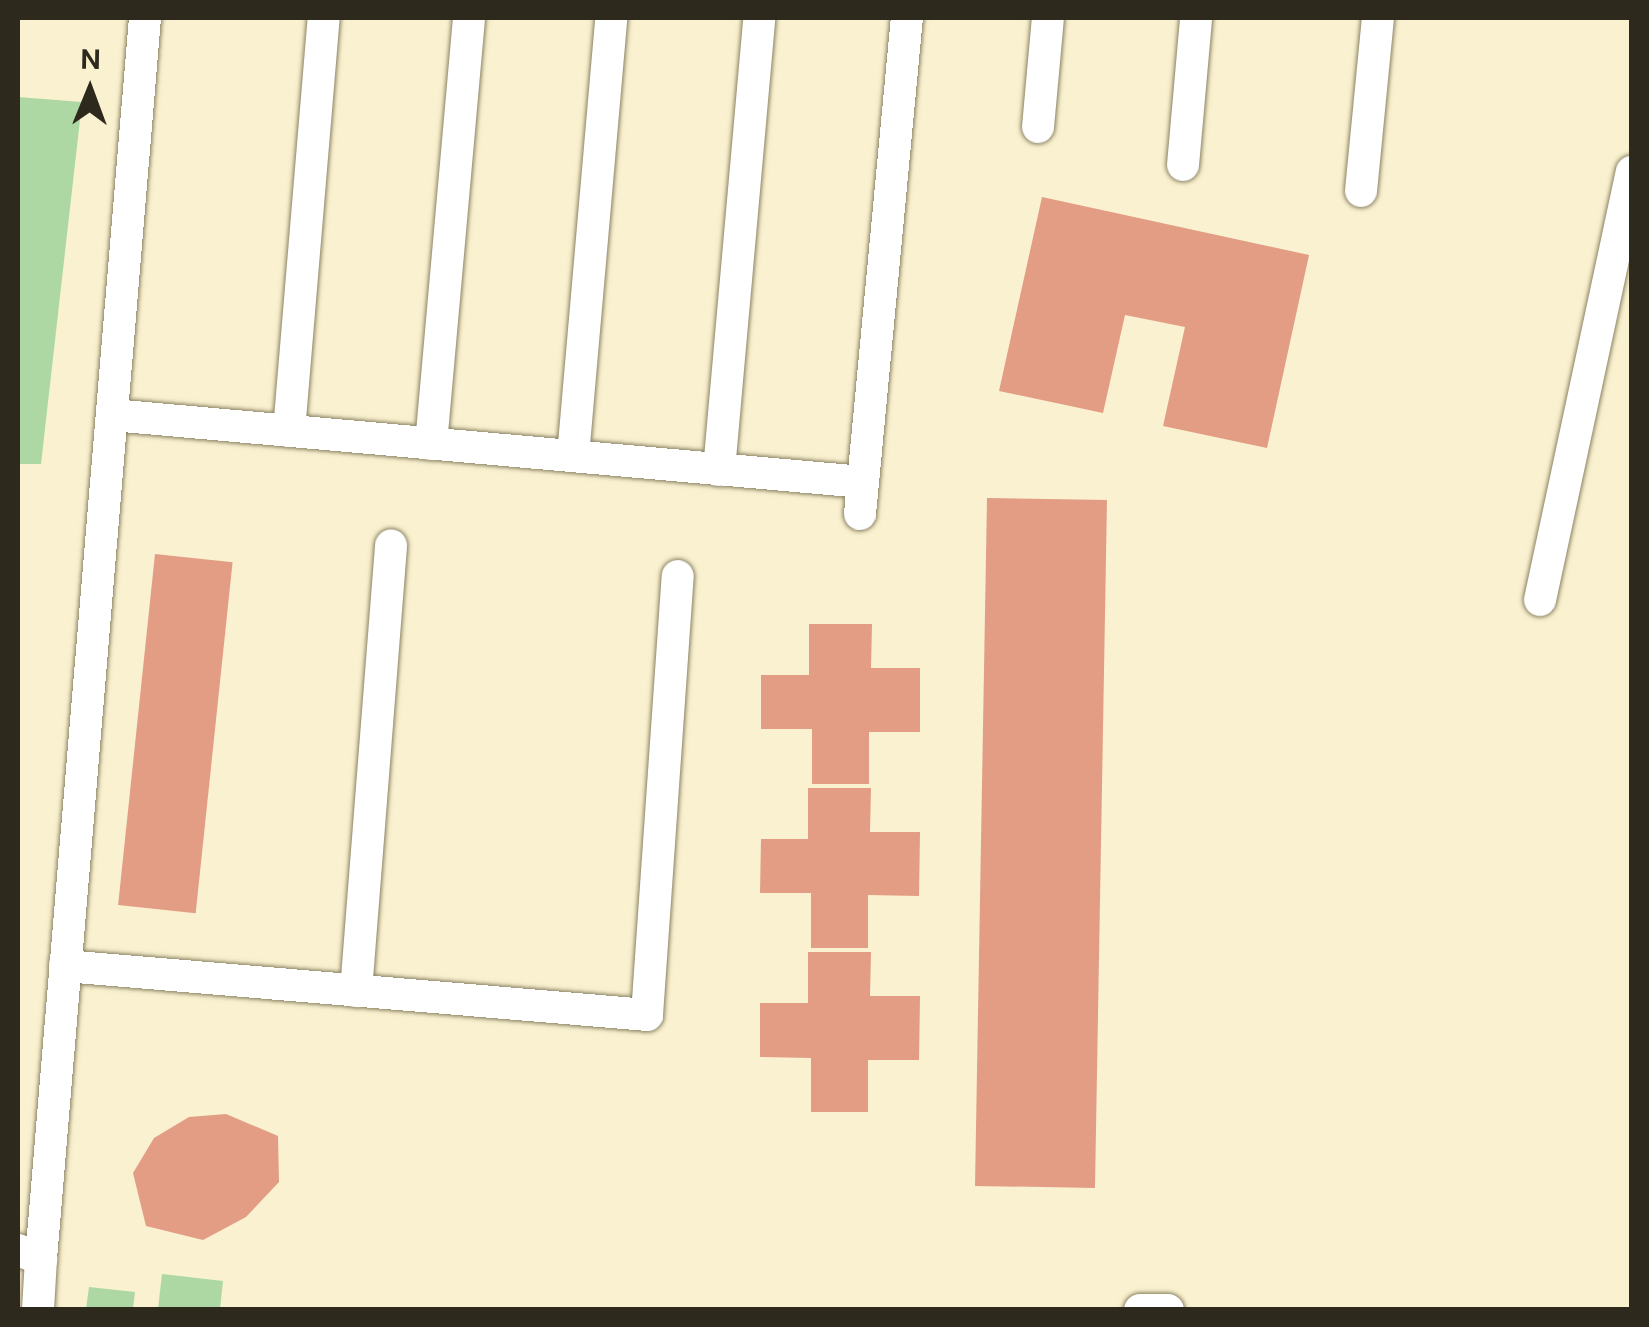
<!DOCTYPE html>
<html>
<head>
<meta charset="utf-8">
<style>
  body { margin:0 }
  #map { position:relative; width:1649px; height:1327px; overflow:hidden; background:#f9f1cf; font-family:"DM Sans",sans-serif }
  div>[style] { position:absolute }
  .green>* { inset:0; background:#add8a4 }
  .building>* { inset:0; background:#e29d84; transform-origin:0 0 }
  .roads { filter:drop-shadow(0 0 2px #8a8263) drop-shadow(0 0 2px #8a8263) }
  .minor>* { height:32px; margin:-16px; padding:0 16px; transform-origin:16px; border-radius:16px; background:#fff }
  span { translate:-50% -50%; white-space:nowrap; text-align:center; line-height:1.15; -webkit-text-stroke:8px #f9f1cf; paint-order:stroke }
  .frame { position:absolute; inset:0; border:20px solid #2d2a1d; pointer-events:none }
  .north { position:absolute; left:40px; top:40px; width:100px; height:100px; -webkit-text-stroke:8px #f9f1cf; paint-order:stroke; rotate:1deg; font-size:28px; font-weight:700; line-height:40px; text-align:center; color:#2d2a1d }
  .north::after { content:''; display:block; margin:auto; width:35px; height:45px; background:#2d2a1d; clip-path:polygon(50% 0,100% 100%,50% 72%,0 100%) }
</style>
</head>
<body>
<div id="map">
  <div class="green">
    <div style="clip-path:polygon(18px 97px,82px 102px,41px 464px,18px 464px)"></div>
    <div style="clip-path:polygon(162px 1274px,223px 1281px,220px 1309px,158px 1309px)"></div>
    <div style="clip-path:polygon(89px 1287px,135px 1292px,133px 1309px,86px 1309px)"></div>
  </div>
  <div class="building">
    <div style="clip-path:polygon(1042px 197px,1309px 255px,1267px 448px,1163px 426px,1185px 327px,1125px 315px,1103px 413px,999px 391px)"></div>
    <div style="left:987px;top:498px;width:120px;height:688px;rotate:1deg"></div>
    <div style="left:155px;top:554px;width:78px;height:353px;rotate:6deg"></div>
    <div style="clip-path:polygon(809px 624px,872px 624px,871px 668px,920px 668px,920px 732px,869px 732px,869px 784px,812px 784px,812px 729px,761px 729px,761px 675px,809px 675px)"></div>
    <div style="clip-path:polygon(808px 788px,871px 788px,870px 832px,920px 832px,919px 896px,868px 895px,868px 948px,811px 948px,811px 893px,760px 893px,761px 839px,808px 839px)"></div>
    <div style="clip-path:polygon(808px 952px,871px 952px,870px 996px,920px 996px,919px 1060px,868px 1060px,868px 1112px,811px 1112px,811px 1058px,760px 1057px,760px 1003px,808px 1003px)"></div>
    <div style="clip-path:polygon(226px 1114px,278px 1136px,279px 1182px,246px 1217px,203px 1240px,146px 1226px,133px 1173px,154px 1138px,189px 1117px)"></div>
  </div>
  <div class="roads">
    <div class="minor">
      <div style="left:1038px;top:127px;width:109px;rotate:-84.8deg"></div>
      <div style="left:1183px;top:165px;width:148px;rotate:-84.9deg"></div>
      <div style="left:1361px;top:191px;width:174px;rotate:-84.4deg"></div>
      <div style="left:112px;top:415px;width:754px;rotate:5.1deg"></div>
      <div style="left:289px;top:431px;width:414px;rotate:-85.2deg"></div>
      <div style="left:431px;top:444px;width:428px;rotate:-84.9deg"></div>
      <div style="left:573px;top:456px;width:440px;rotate:-85deg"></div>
      <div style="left:719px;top:470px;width:454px;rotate:-84.9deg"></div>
      <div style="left:860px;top:514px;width:498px;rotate:-84.6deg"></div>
      <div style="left:1540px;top:600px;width:438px;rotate:-77.9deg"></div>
      <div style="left:65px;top:966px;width:584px;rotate:4.81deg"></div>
      <div style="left:647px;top:1015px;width:440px;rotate:-86deg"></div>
      <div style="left:356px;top:991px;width:447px;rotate:-85.5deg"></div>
      <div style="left:18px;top:1250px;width:25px;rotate:21deg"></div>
      <div style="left:41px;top:1259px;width:51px;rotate:93.4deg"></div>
      <div style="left:41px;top:1259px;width:1245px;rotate:-85.21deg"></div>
      <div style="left:1140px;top:1310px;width:28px"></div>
    </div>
  </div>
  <div class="frame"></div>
  <div class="north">N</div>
</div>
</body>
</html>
